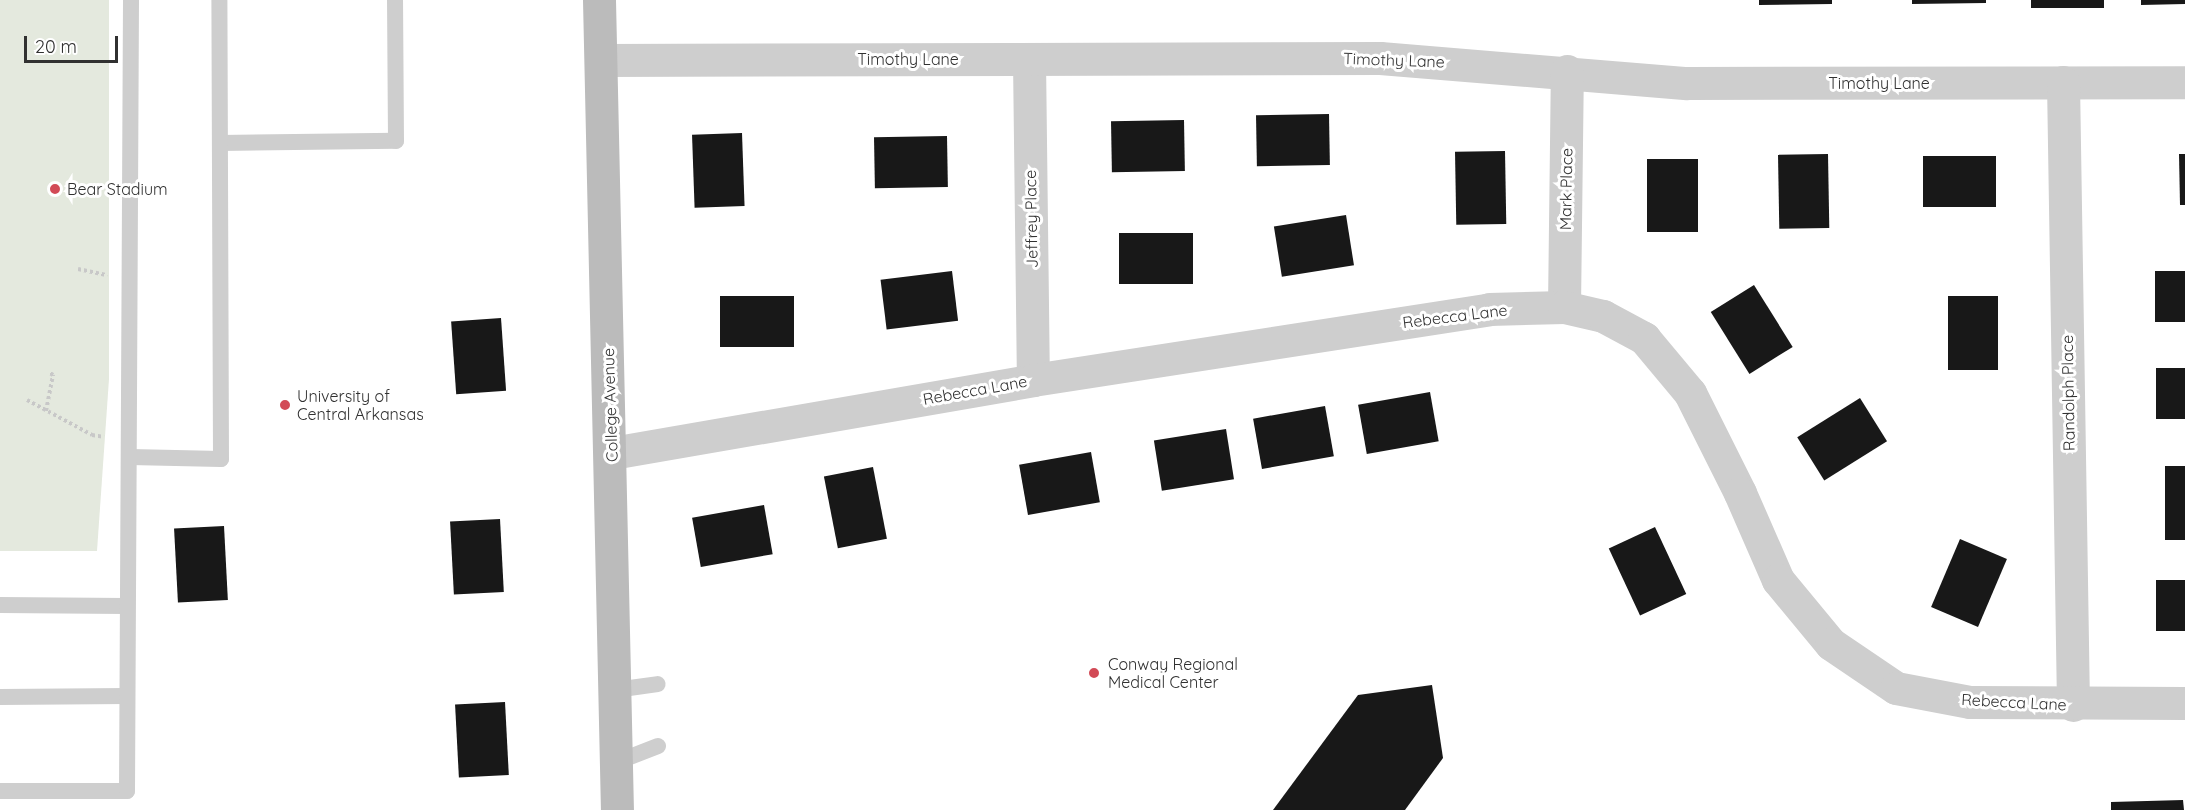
<!DOCTYPE html>
<html>
<head>
<meta charset="utf-8">
<style>
  body { margin:0 }
  #map { position:relative; width:2185px; height:810px; overflow:hidden; background:#fff; font-family:Quicksand,sans-serif }
  div>[style] { position:absolute }
  .green>* { inset:0; background:#e4e9de }
  .building>* { inset:0; background:#181818; transform-origin:0 0 }
  .path>* { height:4px; margin-top:-2px; transform-origin:0; background:repeating-linear-gradient(90deg,#c8c8c8 0 3px,transparent 0 6px) }
  .lane>* { height:16px; margin:-8px; padding:0 8px; transform-origin:8px; border-radius:8px; background:#cecece }
  .street>* { height:33px; margin:-16.5px; padding:0 16.5px; transform-origin:16.5px; border-radius:16.5px; background:#cecece }
  .secondary>* { height:33px; margin:-16.5px; padding:0 16.5px; transform-origin:16.5px; border-radius:16.5px; background:#bbb }
  .dots>* { width:16px; height:16px; translate:-50% -50%; box-sizing:border-box; border:3px solid #fff; border-radius:50% }
  span { translate:-50% -50%; white-space:nowrap; text-align:center; line-height:1.15; -webkit-text-stroke:6px #fff; paint-order:stroke }
  .street-label { font-size:16px; color:#313131 }
  .poi-label { font-size:16px; color:#313131 }
  .left { translate:0 -50%; text-align:left }
  .scale { position:absolute; left:24px; top:36px; width:94px; height:27px; box-sizing:border-box; border:3px solid #313131; border-top:0; padding-left:8px; font-size:18px; line-height:21px; white-space:nowrap; color:#313131; -webkit-text-stroke:4px #fff; paint-order:stroke }
</style>
</head>
<body>
<div id="map">
  <div class="green">
    <div style="clip-path:polygon(0 0,109px 0,109px 379px,97px 551px,0 551px)"></div>
  </div>
  <div class="building">
    <div style="clip-path:polygon(1759px 0,1832px 0,1832px 4px,1759px 5px)"></div>
    <div style="clip-path:polygon(1912px 0,1986px 0,1986px 3px,1912px 4px)"></div>
    <div style="left:2031px;top:0;width:73px;height:8px"></div>
    <div style="clip-path:polygon(2141px 0,2185px 0,2185px 4px,2141px 5px)"></div>
    <div style="left:1329px;top:114px;width:51px;height:73px;rotate:89deg"></div>
    <div style="left:1184px;top:120px;width:51px;height:73px;rotate:89deg"></div>
    <div style="left:742px;top:133px;width:73px;height:50px;rotate:88deg"></div>
    <div style="left:947px;top:136px;width:51px;height:73px;rotate:89deg"></div>
    <div style="left:1505px;top:151px;width:73px;height:50px;rotate:89deg"></div>
    <div style="left:1828px;top:154px;width:74px;height:50px;rotate:89deg"></div>
    <div style="clip-path:polygon(2179px 154px,2185px 154px,2185px 205px,2180px 205px)"></div>
    <div style="left:1996px;top:156px;width:51px;height:73px;rotate:90deg"></div>
    <div style="left:1698px;top:159px;width:73px;height:51px;rotate:90deg"></div>
    <div style="left:1346px;top:215px;width:51px;height:73px;rotate:81deg"></div>
    <div style="left:1193px;top:233px;width:51px;height:74px;rotate:90deg"></div>
    <div style="left:952px;top:271px;width:50px;height:72px;rotate:83deg"></div>
    <div style="left:2185px;top:271px;width:51px;height:30px;rotate:90deg"></div>
    <div style="left:1754px;top:285px;width:73px;height:51px;rotate:58deg"></div>
    <div style="left:794px;top:296px;width:51px;height:74px;rotate:90deg"></div>
    <div style="left:1948px;top:296px;width:50px;height:74px"></div>
    <div style="left:501px;top:318px;width:73px;height:50px;rotate:86deg"></div>
    <div style="left:2185px;top:368px;width:51px;height:29px;rotate:90deg"></div>
    <div style="left:1430px;top:392px;width:50px;height:73px;rotate:80deg"></div>
    <div style="left:1860px;top:398px;width:51px;height:74px;rotate:58deg"></div>
    <div style="left:1325px;top:406px;width:51px;height:73px;rotate:80deg"></div>
    <div style="left:1226px;top:429px;width:51px;height:73px;rotate:81deg"></div>
    <div style="left:1091px;top:452px;width:51px;height:73px;rotate:80deg"></div>
    <div style="left:2165px;top:466px;width:20px;height:74px"></div>
    <div style="left:873px;top:467px;width:73px;height:50px;rotate:79deg"></div>
    <div style="left:764px;top:505px;width:50px;height:73px;rotate:80deg"></div>
    <div style="left:500px;top:519px;width:73px;height:50px;rotate:87deg"></div>
    <div style="left:224px;top:526px;width:74px;height:50px;rotate:87deg"></div>
    <div style="left:1655px;top:527px;width:74px;height:51px;rotate:65deg"></div>
    <div style="left:1960px;top:539px;width:51px;height:74px;rotate:23deg"></div>
    <div style="left:2185px;top:580px;width:51px;height:29px;rotate:90deg"></div>
    <div style="clip-path:polygon(1432px 685px,1443px 758px,1405px 810px,1273px 810px,1358px 695px)"></div>
    <div style="left:505px;top:702px;width:73px;height:50px;rotate:87deg"></div>
    <div style="clip-path:polygon(2183px 800px,2184px 810px,2111px 810px,2111px 802px)"></div>
  </div>
  <div class="path">
    <div style="left:78px;top:269px;width:30px;rotate:12deg"></div>
    <div style="left:27px;top:400px;width:74px;rotate:28.3deg"></div>
    <div style="left:92px;top:435px;width:12px;rotate:9deg"></div>
    <div style="left:46px;top:411px;width:37px;rotate:-79deg"></div>
    <div style="left:53px;top:375px;width:4px;rotate:-146deg"></div>
  </div>
  <div class="lane">
    <div style="left:220px;top:143px;width:176px;rotate:-0.7deg"></div>
    <div style="left:396px;top:141px;width:141px;rotate:-90.4deg"></div>
    <div style="left:130px;top:457px;width:91px;rotate:1.3deg"></div>
    <div style="left:221px;top:459px;width:459px;rotate:-90.2deg"></div>
    <div style="left:0;top:605px;width:126px;rotate:0.5deg"></div>
    <div style="left:615px;top:690px;width:43px;rotate:-7.9deg"></div>
    <div style="left:0;top:697px;width:127px;rotate:-0.5deg"></div>
    <div style="left:617px;top:762px;width:44px;rotate:-21.3deg"></div>
    <div style="left:0;top:791px;width:127px"></div>
    <div style="left:127px;top:791px;width:791px;rotate:-89.71deg"></div>
  </div>
  <div class="street">
    <div style="left:1029px;top:59px;width:321px;rotate:89.3deg"></div>
    <div style="left:601px;top:60px;width:779px;rotate:-0.15deg"></div>
    <div style="left:1380px;top:58px;width:308px;rotate:4.7deg"></div>
    <div style="left:1687px;top:83px;width:498px;rotate:-0.1deg"></div>
    <div style="left:2063px;top:82px;width:623px;rotate:89.08deg"></div>
    <div style="left:1564px;top:307px;width:236px;rotate:-89.3deg"></div>
    <div style="left:612px;top:453px;width:427px;rotate:-9.8deg"></div>
    <div style="left:1033px;top:380px;width:461px;rotate:-8.8deg"></div>
    <div style="left:1489px;top:309px;width:75px;rotate:-1.5deg"></div>
    <div style="left:1564px;top:307px;width:40px;rotate:13deg"></div>
    <div style="left:1603px;top:316px;width:47px;rotate:28.2deg"></div>
    <div style="left:1644px;top:338px;width:72px;rotate:50.1deg"></div>
    <div style="left:1690px;top:393px;width:112px;rotate:63.4deg"></div>
    <div style="left:1740px;top:493px;width:95px;rotate:66.4deg"></div>
    <div style="left:1778px;top:580px;width:83px;rotate:50.4deg"></div>
    <div style="left:1831px;top:644px;width:78px;rotate:34.1deg"></div>
    <div style="left:1896px;top:688px;width:75px;rotate:10.7deg"></div>
    <div style="left:1970px;top:702px;width:215px;rotate:0.3deg"></div>
  </div>
  <div class="secondary">
    <div style="left:599px;top:0;width:810px;rotate:88.73deg"></div>
  </div>
  <div class="dots">
    <div style="left:55px;top:189px;background:#d24a56"></div>
    <div style="left:285px;top:405px;background:#d24a56"></div>
    <div style="left:1094px;top:673px;background:#d24a56"></div>
  </div>
  <div class="street-label">
    <span style="left:908px;top:59px">Timothy Lane</span>
    <span style="left:1394px;top:60px;rotate:2deg">Timothy Lane</span>
    <span style="left:1879px;top:83px">Timothy Lane</span>
    <span style="left:1566px;top:189px;rotate:-89deg">Mark Place</span>
    <span style="left:1031px;top:219px;rotate:-91deg">Jeffrey Place</span>
    <span style="left:1455px;top:316px;rotate:-7deg">Rebecca Lane</span>
    <span style="left:975px;top:390px;rotate:-10deg">Rebecca Lane</span>
    <span style="left:2068px;top:393px;rotate:-91deg">Randolph Place</span>
    <span style="left:610px;top:405px;rotate:-92deg">College Avenue</span>
    <span style="left:2014px;top:702px;rotate:3deg">Rebecca Lane</span>
  </div>
  <div class="poi-label">
    <span class="left" style="left:67px;top:189px">Bear Stadium</span>
    <span class="left" style="left:297px;top:405px">University of<br>Central Arkansas</span>
    <span class="left" style="left:1108px;top:673px">Conway Regional<br>Medical Center</span>
  </div>
  <div class="scale">20 m</div>
</div>
</body>
</html>
